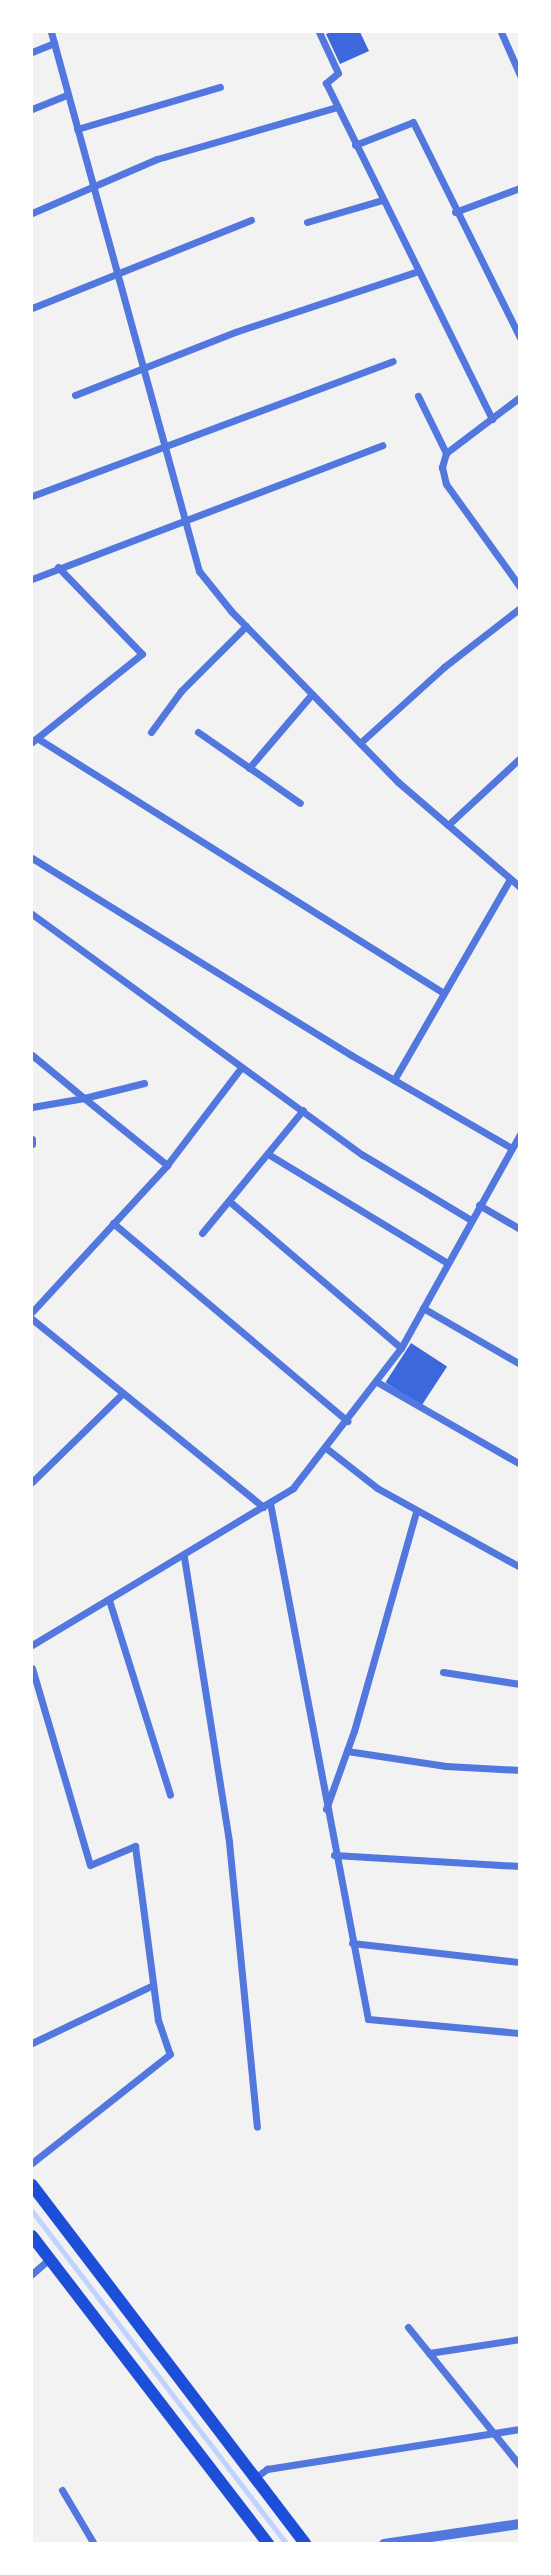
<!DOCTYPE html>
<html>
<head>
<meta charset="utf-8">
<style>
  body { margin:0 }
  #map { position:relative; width:551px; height:2575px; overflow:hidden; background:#f2f2f2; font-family:"Work Sans",sans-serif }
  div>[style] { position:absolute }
  .stream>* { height:5px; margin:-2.5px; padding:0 2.5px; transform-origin:2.5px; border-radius:2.5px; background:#bfd3fe }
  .building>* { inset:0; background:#3d67dc; transform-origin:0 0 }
  .minor>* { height:7px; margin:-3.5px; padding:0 3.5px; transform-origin:3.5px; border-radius:3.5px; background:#5277de }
  .tertiary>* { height:10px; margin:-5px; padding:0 5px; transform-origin:5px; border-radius:5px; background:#5277de }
  .primary>* { height:12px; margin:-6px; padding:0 6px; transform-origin:6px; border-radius:6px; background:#1d4ed8 }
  span { translate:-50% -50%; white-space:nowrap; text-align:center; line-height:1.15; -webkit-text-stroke:5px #fff; paint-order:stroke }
  .frame { position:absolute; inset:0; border:33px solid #fff; pointer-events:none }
</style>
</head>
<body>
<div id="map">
  <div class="stream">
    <div style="left:32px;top:2211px;width:419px;rotate:52.6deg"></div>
  </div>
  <div class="building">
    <div style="clip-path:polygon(331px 32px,360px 32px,369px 51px,340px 64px,326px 34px)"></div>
    <div style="left:411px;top:1343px;width:43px;height:47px;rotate:33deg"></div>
  </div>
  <div class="minor">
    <div style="left:51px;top:32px;width:559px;rotate:74.65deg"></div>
    <div style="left:199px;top:571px;width:51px;rotate:51.3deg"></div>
    <div style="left:231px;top:611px;width:239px;rotate:45.7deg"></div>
    <div style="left:398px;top:782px;width:161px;rotate:40.7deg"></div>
    <div style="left:319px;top:32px;width:45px;rotate:65.1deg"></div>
    <div style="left:338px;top:73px;width:16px;rotate:140deg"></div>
    <div style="left:326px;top:83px;width:375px;rotate:63.7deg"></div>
    <div style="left:501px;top:32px;width:47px;rotate:66.2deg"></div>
    <div style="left:32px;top:52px;width:24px;rotate:-22deg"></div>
    <div style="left:32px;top:109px;width:38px;rotate:-22deg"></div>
    <div style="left:77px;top:129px;width:149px;rotate:-16.4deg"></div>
    <div style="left:355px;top:145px;width:62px;rotate:-21.6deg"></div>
    <div style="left:413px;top:122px;width:241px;rotate:63.6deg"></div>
    <div style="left:455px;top:212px;width:69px;rotate:-20.3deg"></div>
    <div style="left:32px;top:213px;width:136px;rotate:-23.4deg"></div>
    <div style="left:157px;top:159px;width:187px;rotate:-16.1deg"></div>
    <div style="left:307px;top:222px;width:78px;rotate:-16.3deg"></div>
    <div style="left:32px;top:308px;width:236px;rotate:-21.9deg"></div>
    <div style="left:75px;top:395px;width:172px;rotate:-21.5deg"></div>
    <div style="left:235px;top:332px;width:193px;rotate:-18.4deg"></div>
    <div style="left:418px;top:396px;width:64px;rotate:63.8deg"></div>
    <div style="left:446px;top:453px;width:15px;rotate:106deg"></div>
    <div style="left:442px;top:467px;width:17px;rotate:77deg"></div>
    <div style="left:446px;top:484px;width:127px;rotate:54.3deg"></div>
    <div style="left:446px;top:453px;width:93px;rotate:-37.1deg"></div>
    <div style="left:32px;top:496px;width:385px;rotate:-20.5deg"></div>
    <div style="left:32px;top:579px;width:375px;rotate:-20.9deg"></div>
    <div style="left:151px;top:732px;width:51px;rotate:-53.8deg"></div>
    <div style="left:181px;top:691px;width:92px;rotate:-45deg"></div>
    <div style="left:198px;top:732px;width:124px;rotate:34.8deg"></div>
    <div style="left:37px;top:738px;width:480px;rotate:32.1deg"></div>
    <div style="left:32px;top:742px;width:141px;rotate:-38.7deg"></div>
    <div style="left:142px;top:654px;width:121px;rotate:-134deg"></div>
    <div style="left:360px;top:743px;width:113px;rotate:-42.1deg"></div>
    <div style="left:444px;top:667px;width:96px;rotate:-37.8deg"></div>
    <div style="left:249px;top:768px;width:97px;rotate:-49.6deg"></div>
    <div style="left:448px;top:825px;width:98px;rotate:-42.9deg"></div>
    <div style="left:32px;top:858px;width:375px;rotate:31.7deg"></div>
    <div style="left:351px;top:1055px;width:184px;rotate:30.1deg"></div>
    <div style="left:32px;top:914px;width:409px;rotate:36.1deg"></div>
    <div style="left:363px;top:1155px;width:126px;rotate:31deg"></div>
    <div style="left:32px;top:1055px;width:67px;rotate:39.6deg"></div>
    <div style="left:84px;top:1098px;width:62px;rotate:-14deg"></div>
    <div style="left:394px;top:1080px;width:232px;rotate:-60deg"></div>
    <div style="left:32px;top:1107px;width:53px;rotate:-9.8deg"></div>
    <div style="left:84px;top:1098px;width:107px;rotate:38.9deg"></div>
    <div style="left:32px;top:1139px;width:5px;rotate:90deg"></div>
    <div style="left:268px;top:1154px;width:210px;rotate:31.3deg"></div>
    <div style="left:229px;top:1201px;width:226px;rotate:40.5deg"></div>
    <div style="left:479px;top:1205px;width:48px;rotate:30.3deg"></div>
    <div style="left:113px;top:1223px;width:307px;rotate:40.2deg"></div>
    <div style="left:202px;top:1233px;width:159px;rotate:-50.6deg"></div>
    <div style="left:423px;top:1308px;width:112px;rotate:30deg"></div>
    <div style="left:32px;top:1312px;width:200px;rotate:-47.4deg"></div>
    <div style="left:167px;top:1165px;width:122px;rotate:-52.7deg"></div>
    <div style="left:32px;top:1319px;width:298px;rotate:39.1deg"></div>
    <div style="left:377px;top:1382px;width:165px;rotate:29.8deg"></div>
    <div style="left:326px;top:1448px;width:65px;rotate:38.1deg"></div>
    <div style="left:377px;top:1488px;width:163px;rotate:28.9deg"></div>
    <div style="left:32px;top:1482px;width:127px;rotate:-44.4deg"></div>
    <div style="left:270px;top:1503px;width:525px;rotate:79.25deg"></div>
    <div style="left:368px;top:2019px;width:153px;rotate:5.3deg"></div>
    <div style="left:184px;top:1557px;width:289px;rotate:81deg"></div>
    <div style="left:229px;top:1842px;width:286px;rotate:84.4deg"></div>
    <div style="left:109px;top:1600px;width:204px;rotate:72.6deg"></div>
    <div style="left:32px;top:1645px;width:305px;rotate:-31deg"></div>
    <div style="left:293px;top:1488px;width:177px;rotate:-52.4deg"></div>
    <div style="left:401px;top:1348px;width:245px;rotate:-60.9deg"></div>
    <div style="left:32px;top:1668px;width:205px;rotate:73.6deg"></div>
    <div style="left:90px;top:1865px;width:49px;rotate:-22.9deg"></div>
    <div style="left:135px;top:1846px;width:176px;rotate:82.5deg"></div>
    <div style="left:158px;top:2020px;width:36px;rotate:71deg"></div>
    <div style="left:170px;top:2054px;width:176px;rotate:141.7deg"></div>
    <div style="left:443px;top:1672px;width:78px;rotate:8.9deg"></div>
    <div style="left:347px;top:1751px;width:100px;rotate:8.6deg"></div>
    <div style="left:446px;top:1766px;width:74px;rotate:3.1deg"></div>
    <div style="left:326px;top:1809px;width:83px;rotate:-70.3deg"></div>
    <div style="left:354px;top:1731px;width:228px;rotate:-74.2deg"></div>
    <div style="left:334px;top:1855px;width:186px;rotate:3.4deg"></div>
    <div style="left:352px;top:1943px;width:169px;rotate:6.5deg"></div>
    <div style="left:32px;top:2043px;width:134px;rotate:-25.6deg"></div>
    <div style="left:32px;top:2274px;width:23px;rotate:-41deg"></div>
    <div style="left:408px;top:2327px;width:179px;rotate:51.1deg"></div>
    <div style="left:429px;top:2353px;width:92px;rotate:-8.7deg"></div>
    <div style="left:256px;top:2477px;width:14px;rotate:-36deg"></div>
    <div style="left:267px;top:2469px;width:256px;rotate:-9deg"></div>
    <div style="left:62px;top:2490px;width:63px;rotate:59.3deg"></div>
  </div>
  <div class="tertiary">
    <div style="left:384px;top:2544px;width:137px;rotate:-8.4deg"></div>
  </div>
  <div class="primary">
    <div style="left:32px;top:2185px;width:451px;rotate:52.7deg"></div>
    <div style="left:32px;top:2236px;width:388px;rotate:52.5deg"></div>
  </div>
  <div class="frame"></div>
</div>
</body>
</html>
